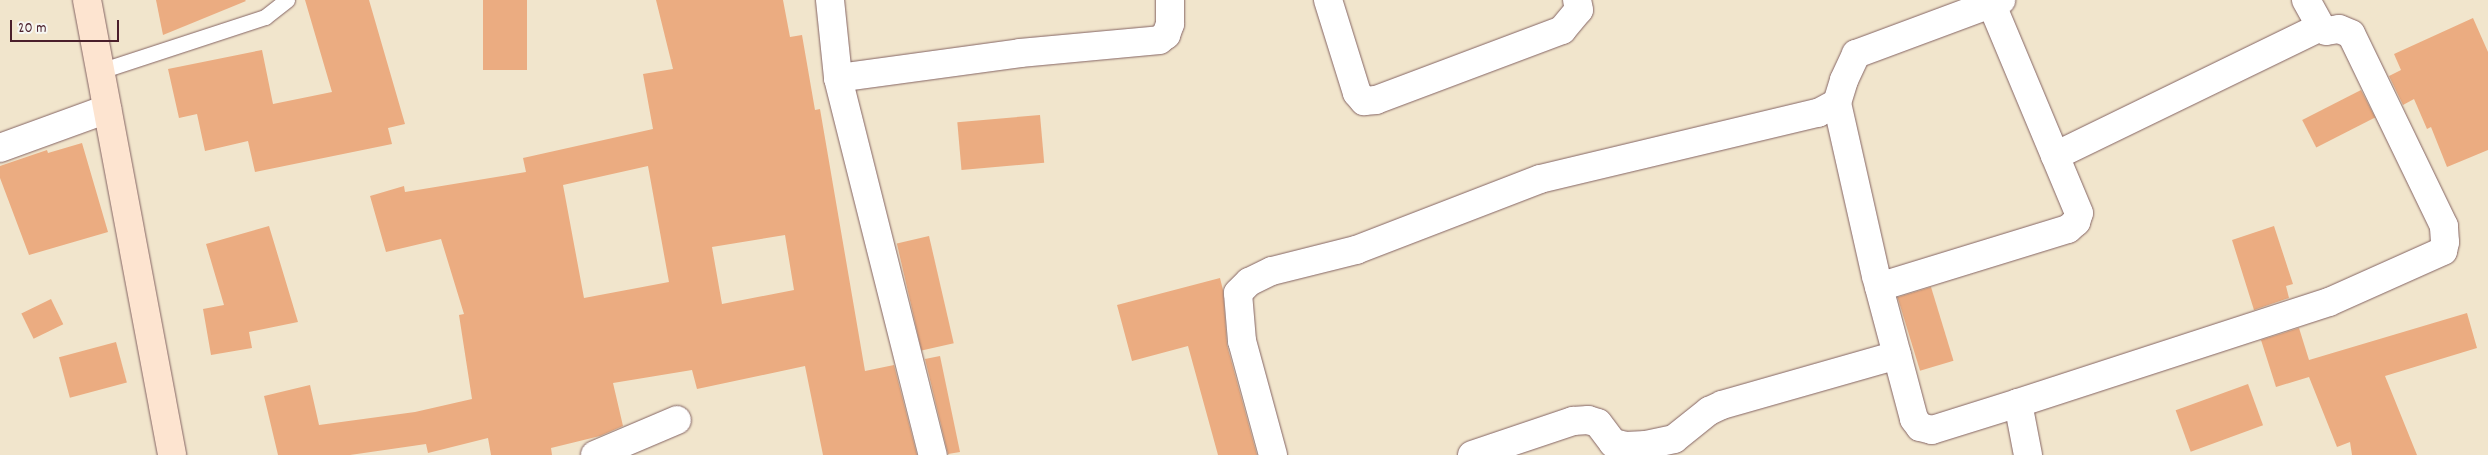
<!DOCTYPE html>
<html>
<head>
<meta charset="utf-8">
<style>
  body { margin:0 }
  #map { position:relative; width:2488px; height:455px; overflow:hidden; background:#f1e5cc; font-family:Dekko,sans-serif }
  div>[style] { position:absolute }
  .building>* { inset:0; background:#ebac81; transform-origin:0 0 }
  .roads { filter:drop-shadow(0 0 1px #846463) drop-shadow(0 0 1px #846463) }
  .lane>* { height:15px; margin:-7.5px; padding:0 7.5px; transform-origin:7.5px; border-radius:7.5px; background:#fff }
  .street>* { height:28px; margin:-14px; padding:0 14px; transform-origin:14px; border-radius:14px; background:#fff }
  .secondary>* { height:28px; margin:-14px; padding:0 14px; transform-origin:14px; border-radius:14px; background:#fde4d0 }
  span { translate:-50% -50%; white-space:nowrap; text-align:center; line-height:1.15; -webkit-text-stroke:5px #f6f6f2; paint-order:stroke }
  .scale { position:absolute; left:10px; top:20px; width:109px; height:22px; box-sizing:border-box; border:2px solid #4a1f2b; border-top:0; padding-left:6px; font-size:15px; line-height:18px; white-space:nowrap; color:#4a1f2b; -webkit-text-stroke:4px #f6f6f2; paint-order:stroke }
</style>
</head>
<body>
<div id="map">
  <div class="building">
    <div style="clip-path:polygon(156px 0,245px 0,246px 1px,163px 35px)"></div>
    <div style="clip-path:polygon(305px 0,369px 0,405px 124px,388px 128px,392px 144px,255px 172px,248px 141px,205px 151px,197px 114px,179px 118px,168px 69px,262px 50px,273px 104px,332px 92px)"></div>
    <div style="left:483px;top:0;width:44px;height:70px"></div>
    <div style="clip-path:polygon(evenodd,656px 0,783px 0,790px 37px,802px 35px,815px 110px,820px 109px,865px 371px,894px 365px,917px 455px,823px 455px,805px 366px,697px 389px,692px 370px,613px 383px,623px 426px,600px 436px,551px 448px,552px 455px,491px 455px,488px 438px,428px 453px,426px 444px,350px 455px,278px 455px,264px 396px,310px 385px,319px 425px,415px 412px,472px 399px,459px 315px,464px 314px,441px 239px,386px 252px,370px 196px,404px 186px,405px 192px,526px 172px,523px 158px,653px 129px,643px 74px,673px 69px,656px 0,648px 166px,669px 282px,584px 298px,563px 185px,648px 166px,656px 0,785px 235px,794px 290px,722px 304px,712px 247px,785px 235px)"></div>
    <div style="clip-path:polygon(2473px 18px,2488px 52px,2488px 150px,2447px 167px,2431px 127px,2427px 129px,2414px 99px,2403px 105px,2389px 76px,2401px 70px,2394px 54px)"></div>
    <div style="left:2361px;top:90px;width:31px;height:66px;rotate:63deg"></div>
    <div style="left:1040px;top:115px;width:48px;height:83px;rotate:85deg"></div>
    <div style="clip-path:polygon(82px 143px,108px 232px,29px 255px,0 178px,0 166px,47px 150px,48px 153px)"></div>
    <div style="clip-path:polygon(269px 226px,298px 322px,249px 332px,252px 348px,211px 355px,203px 309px,224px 305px,206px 244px)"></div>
    <div style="clip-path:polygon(2274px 226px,2293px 284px,2286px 286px,2289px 298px,2254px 310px,2232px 240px)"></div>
    <div style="left:929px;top:236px;width:110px;height:33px;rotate:77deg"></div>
    <div style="clip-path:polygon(1220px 278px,1223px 290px,1227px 345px,1257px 455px,1218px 455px,1188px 346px,1132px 361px,1117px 305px)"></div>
    <div style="left:1931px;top:287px;width:77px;height:35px;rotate:73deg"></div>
    <div style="left:51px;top:299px;width:28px;height:33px;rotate:64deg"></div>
    <div style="clip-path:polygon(2467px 313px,2477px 348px,2385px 376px,2417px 455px,2352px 455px,2350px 442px,2337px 447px,2309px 377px,2276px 387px,2261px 340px,2299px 328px,2309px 360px)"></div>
    <div style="left:116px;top:342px;width:42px;height:59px;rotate:75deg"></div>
    <div style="clip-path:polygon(940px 356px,960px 452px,948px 454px,925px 359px)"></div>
    <div style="left:2248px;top:384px;width:44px;height:77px;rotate:70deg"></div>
  </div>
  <div class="roads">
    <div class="lane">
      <div style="left:100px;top:71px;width:174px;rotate:-18.1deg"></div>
      <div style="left:265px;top:17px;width:28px;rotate:-38deg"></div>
    </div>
    <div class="street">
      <div style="left:830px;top:0;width:78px;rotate:84.1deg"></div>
      <div style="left:838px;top:78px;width:389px;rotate:75.9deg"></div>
      <div style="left:1328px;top:0;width:97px;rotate:72.7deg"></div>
      <div style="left:1357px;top:93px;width:11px;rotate:49deg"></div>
      <div style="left:1364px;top:101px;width:12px;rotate:-5deg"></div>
      <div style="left:1376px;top:100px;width:199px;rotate:-20.6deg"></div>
      <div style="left:1562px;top:30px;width:26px;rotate:-50deg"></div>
      <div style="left:1579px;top:10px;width:10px;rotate:-101deg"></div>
      <div style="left:838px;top:78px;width:184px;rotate:-7.8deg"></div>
      <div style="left:1020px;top:53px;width:140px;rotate:-5.3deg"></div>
      <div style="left:1159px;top:40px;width:9px;rotate:-36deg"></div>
      <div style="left:1166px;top:35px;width:12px;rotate:-70deg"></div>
      <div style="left:1170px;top:24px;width:24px;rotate:-90deg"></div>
      <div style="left:1837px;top:103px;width:177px;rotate:77.3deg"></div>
      <div style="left:1876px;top:276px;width:148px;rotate:75.1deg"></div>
      <div style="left:1914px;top:419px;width:10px;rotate:53deg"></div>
      <div style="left:1920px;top:427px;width:12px;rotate:14deg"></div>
      <div style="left:1932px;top:430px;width:90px;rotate:-17.4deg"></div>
      <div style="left:0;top:148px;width:114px;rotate:-20deg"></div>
      <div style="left:2055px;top:156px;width:296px;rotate:-25.9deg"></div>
      <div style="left:1879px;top:287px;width:198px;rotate:-17.1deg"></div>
      <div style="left:2068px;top:229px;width:11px;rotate:-41deg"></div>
      <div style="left:2076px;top:222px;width:9px;rotate:-72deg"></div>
      <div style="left:2079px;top:213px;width:228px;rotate:-112.7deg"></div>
      <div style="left:595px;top:455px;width:89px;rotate:-23.1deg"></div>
      <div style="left:1273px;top:455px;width:118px;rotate:-105.2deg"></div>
      <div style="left:1242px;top:341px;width:48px;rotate:-94.8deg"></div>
      <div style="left:1238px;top:293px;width:16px;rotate:-45deg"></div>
      <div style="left:1249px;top:282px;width:25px;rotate:-26deg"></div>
      <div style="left:1272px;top:271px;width:87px;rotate:-14deg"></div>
      <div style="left:1356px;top:250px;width:197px;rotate:-21.1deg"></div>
      <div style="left:1540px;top:179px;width:286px;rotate:-13.4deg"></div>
      <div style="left:1818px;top:113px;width:21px;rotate:-28deg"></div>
      <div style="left:1837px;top:103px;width:24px;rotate:-73deg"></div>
      <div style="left:1844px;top:80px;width:29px;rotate:-65deg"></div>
      <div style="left:1856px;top:54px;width:155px;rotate:-20.4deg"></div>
      <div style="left:1472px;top:455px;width:107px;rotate:-18.6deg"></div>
      <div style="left:1573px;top:421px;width:15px;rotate:-4deg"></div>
      <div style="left:1588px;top:420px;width:10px;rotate:17deg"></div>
      <div style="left:1598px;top:423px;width:25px;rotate:53deg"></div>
      <div style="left:1613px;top:443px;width:13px;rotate:13deg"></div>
      <div style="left:1626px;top:446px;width:20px;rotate:-3deg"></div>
      <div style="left:1646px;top:445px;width:29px;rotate:-12deg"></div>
      <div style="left:1674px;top:439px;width:45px;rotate:-38.7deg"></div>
      <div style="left:1709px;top:411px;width:14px;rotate:-25deg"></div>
      <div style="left:1722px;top:405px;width:182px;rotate:-15.9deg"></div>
      <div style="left:2028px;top:455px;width:53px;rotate:-100.9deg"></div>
      <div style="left:2018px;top:403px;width:327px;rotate:-18deg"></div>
      <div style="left:2329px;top:302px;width:125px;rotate:-24.1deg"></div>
      <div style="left:2443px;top:251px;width:9px;rotate:-77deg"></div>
      <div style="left:2445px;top:242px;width:16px;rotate:-94deg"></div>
      <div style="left:2444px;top:226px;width:213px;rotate:-115.8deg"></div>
      <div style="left:2351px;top:34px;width:13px;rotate:-157deg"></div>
      <div style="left:2339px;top:29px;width:13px;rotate:171deg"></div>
      <div style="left:2326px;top:31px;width:6px;rotate:-141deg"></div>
      <div style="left:2321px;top:27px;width:31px;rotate:-119deg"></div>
    </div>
    <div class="secondary">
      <div style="left:87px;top:0;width:463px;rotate:79.4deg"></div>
    </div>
  </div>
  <div class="scale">20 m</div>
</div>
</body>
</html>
